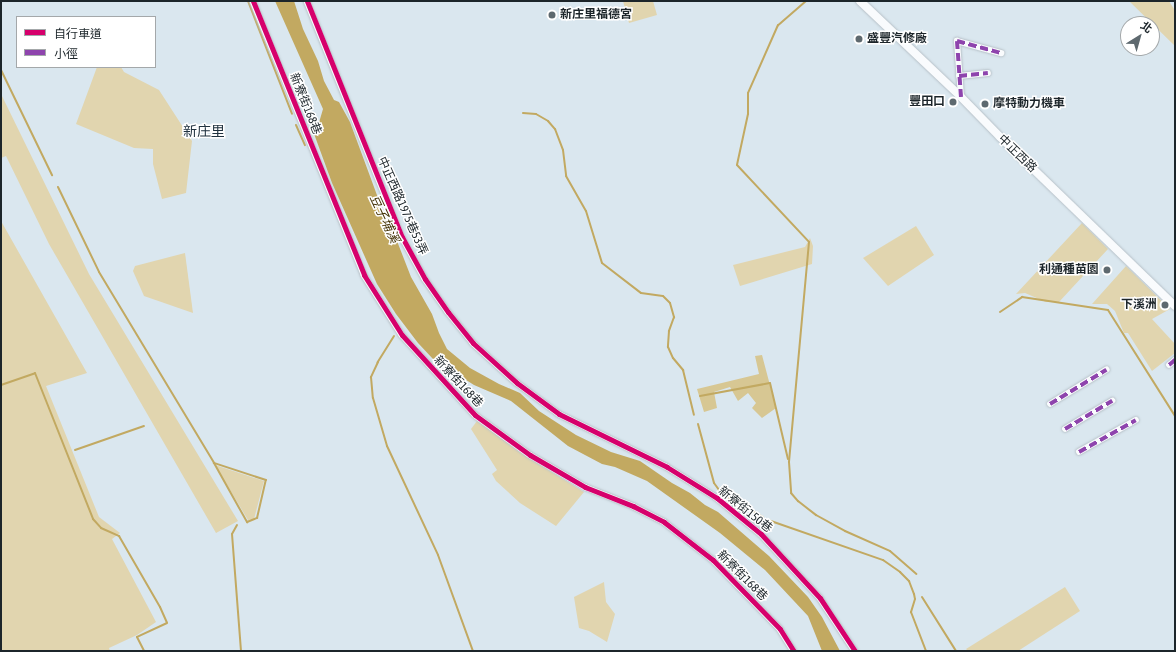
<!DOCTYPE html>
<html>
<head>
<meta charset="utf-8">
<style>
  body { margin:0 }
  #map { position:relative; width:1176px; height:652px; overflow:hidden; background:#dae7ef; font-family:"Asap Condensed","Noto Sans TC",sans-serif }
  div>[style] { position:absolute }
  .green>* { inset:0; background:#e1d5af }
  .forest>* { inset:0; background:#d7c793 }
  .water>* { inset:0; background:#c2a961 }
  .stream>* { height:2px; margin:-1px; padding:0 1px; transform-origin:1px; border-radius:1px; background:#c2a961 }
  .roads { filter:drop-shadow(0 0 1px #b7c1c8) drop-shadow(0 0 1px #b7c1c8) }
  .street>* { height:5.5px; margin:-2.75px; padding:0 2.75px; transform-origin:2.75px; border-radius:2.75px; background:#f9fbfd }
  .secondary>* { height:8px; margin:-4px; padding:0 4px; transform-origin:4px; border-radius:4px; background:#f9fbfd }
  .quiet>* { height:4px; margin-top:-2px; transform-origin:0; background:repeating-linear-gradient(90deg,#8e44ad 0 8px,transparent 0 12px) }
  .cycleway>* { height:5px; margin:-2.5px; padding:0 2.5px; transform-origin:2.5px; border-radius:2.5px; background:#d6006c }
  .dots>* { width:11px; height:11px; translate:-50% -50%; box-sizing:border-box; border:2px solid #fff; border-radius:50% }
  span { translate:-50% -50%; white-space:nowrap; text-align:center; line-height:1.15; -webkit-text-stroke:3px #fff; paint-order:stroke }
  .poi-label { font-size:12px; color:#1c252a; font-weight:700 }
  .left { translate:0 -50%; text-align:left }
  .right { translate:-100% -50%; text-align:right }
  .street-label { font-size:12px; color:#1c252a }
  .water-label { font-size:13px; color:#443307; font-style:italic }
  .quarter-label { font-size:14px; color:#20323f }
  .frame { position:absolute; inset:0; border:2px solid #1c252a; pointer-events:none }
  .legend { position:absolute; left:16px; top:16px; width:140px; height:52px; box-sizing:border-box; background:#fff; border:1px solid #a4a8aa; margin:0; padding:5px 7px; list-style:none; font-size:12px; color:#1c252a }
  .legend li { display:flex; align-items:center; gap:8px; height:20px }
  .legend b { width:20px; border:1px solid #a4a8aa }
  .north { position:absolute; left:1120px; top:16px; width:40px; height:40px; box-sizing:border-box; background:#fff; border:1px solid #a4a8aa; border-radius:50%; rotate:37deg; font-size:11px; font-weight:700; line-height:16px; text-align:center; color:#1c252a }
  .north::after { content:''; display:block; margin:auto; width:14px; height:18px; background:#5e696f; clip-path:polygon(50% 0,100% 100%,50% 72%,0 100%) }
</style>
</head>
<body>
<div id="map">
  <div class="green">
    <div style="clip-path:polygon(623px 1px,653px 1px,657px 15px,629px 23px)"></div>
    <div style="clip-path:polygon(1129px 1px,1169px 1px,1174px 9px,1175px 8px,1175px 46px)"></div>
    <div style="clip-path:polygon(97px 67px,121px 67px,124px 72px,159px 90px,192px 141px,186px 193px,162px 199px,153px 164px,153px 149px,134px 148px,76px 124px)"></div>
    <div style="clip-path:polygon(1px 94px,89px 274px,238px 521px,216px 533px,49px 244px,6px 156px,1px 158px)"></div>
    <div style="clip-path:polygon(1px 221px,87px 373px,46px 386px,99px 517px,120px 533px,112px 539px,156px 622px,137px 635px,109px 648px,110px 651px,1px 651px)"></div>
    <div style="clip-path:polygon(1082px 223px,1108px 249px,1059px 302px,1046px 302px,1025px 293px,1016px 294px)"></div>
    <div style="clip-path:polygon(916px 226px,934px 255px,888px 286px,863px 258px)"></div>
    <div style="clip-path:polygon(810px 238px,813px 246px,812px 264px,740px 286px,733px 265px,805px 247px)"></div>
    <div style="clip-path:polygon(185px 253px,193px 313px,144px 296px,133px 271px,135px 266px)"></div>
    <div style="clip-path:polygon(1126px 266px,1170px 309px,1152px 319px,1175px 344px,1175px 353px,1152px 371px,1128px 333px,1124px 333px,1115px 311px,1107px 304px,1092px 304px)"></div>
    <div style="clip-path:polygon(477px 421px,524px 455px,584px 492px,556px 526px,520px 503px,496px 481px,492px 474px,497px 470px,471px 429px)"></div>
    <div style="clip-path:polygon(215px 465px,264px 481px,254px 519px,248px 520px)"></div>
    <div style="clip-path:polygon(604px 582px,606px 602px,615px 614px,607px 642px,589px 631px,579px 628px,574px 597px)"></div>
    <div style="clip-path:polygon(1065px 587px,1080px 611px,1018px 651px,968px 651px,966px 649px)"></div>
  </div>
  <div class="forest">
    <div style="clip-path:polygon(762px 355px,776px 408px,762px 418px,752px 408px,756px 403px,748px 393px,738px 401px,730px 387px,714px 392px,717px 408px,704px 412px,697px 389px,759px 374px,755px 356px)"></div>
  </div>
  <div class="water">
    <div style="clip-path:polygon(275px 1px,294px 1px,303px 29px,318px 61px,324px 81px,334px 100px,339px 102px,350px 122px,388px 225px,397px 241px,411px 277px,432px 314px,439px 333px,447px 349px,470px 368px,499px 384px,520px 393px,539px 411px,576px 435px,611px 452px,640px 461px,672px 483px,690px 493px,705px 505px,718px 512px,769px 556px,808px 597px,822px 617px,840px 651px,822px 651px,808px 616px,765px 570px,720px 533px,647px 481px,615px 467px,602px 464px,568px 446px,511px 401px,474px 385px,433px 359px,418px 343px,396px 314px,377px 284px,332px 183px,313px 131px,318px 126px,323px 109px)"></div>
  </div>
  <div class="stream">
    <div style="left:248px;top:1px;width:121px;rotate:68.7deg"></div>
    <div style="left:806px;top:1px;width:37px;rotate:139deg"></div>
    <div style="left:778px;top:25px;width:74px;rotate:113.8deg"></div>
    <div style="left:748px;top:93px;width:21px;rotate:90deg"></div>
    <div style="left:748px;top:114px;width:52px;rotate:102.2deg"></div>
    <div style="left:737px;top:165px;width:105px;rotate:46.9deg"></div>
    <div style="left:809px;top:242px;width:221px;rotate:95.2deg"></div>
    <div style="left:789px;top:462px;width:31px;rotate:86deg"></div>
    <div style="left:791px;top:493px;width:11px;rotate:49deg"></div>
    <div style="left:798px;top:501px;width:23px;rotate:38deg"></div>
    <div style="left:816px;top:515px;width:33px;rotate:29deg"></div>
    <div style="left:845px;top:531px;width:49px;rotate:24deg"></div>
    <div style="left:890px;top:551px;width:35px;rotate:41deg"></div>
    <div style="left:1px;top:70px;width:117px;rotate:64.1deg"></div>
    <div style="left:523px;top:113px;width:13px;rotate:4deg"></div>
    <div style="left:536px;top:114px;width:14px;rotate:30deg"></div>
    <div style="left:548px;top:121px;width:11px;rotate:49deg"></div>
    <div style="left:555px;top:129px;width:22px;rotate:69deg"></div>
    <div style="left:563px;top:150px;width:26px;rotate:83deg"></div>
    <div style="left:566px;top:176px;width:40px;rotate:60.3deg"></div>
    <div style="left:586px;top:211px;width:54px;rotate:72.9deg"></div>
    <div style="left:602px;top:263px;width:49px;rotate:37.6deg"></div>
    <div style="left:641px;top:293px;width:22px;rotate:8deg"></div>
    <div style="left:663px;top:296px;width:10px;rotate:45deg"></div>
    <div style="left:670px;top:303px;width:15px;rotate:74deg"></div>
    <div style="left:674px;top:317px;width:15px;rotate:110deg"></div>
    <div style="left:669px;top:331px;width:16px;rotate:94deg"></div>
    <div style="left:668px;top:347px;width:12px;rotate:66deg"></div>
    <div style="left:673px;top:358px;width:16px;rotate:50deg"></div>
    <div style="left:683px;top:370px;width:46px;rotate:76.3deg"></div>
    <div style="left:296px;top:125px;width:22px;rotate:66deg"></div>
    <div style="left:58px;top:187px;width:94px;rotate:64.2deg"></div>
    <div style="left:99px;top:272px;width:223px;rotate:58.9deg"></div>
    <div style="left:214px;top:463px;width:68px;rotate:60.8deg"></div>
    <div style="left:247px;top:522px;width:11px;rotate:-22deg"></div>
    <div style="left:257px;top:518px;width:39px;rotate:-77deg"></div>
    <div style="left:266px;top:480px;width:55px;rotate:-161.9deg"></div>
    <div style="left:1000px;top:312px;width:27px;rotate:-34deg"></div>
    <div style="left:1022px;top:297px;width:87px;rotate:8.6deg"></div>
    <div style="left:1108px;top:310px;width:125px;rotate:57.7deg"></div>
    <div style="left:394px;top:336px;width:31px;rotate:122deg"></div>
    <div style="left:378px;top:362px;width:17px;rotate:115deg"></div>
    <div style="left:371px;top:377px;width:21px;rotate:85deg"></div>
    <div style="left:373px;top:398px;width:50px;rotate:73.7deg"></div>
    <div style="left:387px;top:446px;width:120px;rotate:64.9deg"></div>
    <div style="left:438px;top:555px;width:102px;rotate:70deg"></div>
    <div style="left:1px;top:385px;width:36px;rotate:-19deg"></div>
    <div style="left:35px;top:373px;width:157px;rotate:68.3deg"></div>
    <div style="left:93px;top:519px;width:12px;rotate:48deg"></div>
    <div style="left:101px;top:528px;width:20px;rotate:24deg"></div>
    <div style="left:119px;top:536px;width:82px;rotate:60deg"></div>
    <div style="left:160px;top:607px;width:17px;rotate:66deg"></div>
    <div style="left:167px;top:623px;width:33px;rotate:155deg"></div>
    <div style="left:137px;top:637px;width:16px;rotate:63deg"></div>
    <div style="left:700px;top:396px;width:71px;rotate:-10.5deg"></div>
    <div style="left:770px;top:383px;width:78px;rotate:76.7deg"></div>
    <div style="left:698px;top:424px;width:61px;rotate:74.8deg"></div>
    <div style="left:714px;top:483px;width:14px;rotate:54deg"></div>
    <div style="left:722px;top:494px;width:47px;rotate:29.3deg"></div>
    <div style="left:75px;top:450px;width:73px;rotate:-19.2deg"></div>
    <div style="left:768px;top:520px;width:122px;rotate:19.2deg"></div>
    <div style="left:883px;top:560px;width:21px;rotate:35deg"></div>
    <div style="left:900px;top:572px;width:13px;rotate:45deg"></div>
    <div style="left:909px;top:581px;width:14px;rotate:69deg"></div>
    <div style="left:914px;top:594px;width:5px;rotate:79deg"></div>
    <div style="left:915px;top:599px;width:14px;rotate:107deg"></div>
    <div style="left:911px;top:612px;width:42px;rotate:69deg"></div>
    <div style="left:237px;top:525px;width:10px;rotate:119deg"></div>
    <div style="left:232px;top:534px;width:117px;rotate:85.6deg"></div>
    <div style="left:922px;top:597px;width:64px;rotate:57.8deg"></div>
  </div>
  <div class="roads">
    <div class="street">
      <div style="left:253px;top:1px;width:296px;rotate:67.9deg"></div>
      <div style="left:364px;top:275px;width:71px;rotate:57.7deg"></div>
      <div style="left:402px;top:335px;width:108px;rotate:47.6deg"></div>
      <div style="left:475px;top:415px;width:68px;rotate:36deg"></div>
      <div style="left:530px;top:455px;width:64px;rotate:30.2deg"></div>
      <div style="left:585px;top:487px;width:52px;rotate:21.6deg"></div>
      <div style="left:633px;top:506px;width:35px;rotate:27deg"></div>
      <div style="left:664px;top:522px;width:62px;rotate:37.8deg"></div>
      <div style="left:713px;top:560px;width:96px;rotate:45.8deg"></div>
      <div style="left:780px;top:629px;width:26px;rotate:58deg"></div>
      <div style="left:307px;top:1px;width:254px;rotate:68.1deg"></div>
      <div style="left:402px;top:237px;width:48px;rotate:61.3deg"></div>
      <div style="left:425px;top:279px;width:40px;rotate:55.1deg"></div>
      <div style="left:448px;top:312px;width:40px;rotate:51deg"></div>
      <div style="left:473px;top:343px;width:59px;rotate:42.3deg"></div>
      <div style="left:517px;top:383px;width:52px;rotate:36.4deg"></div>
      <div style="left:559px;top:414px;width:120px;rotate:26.1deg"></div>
      <div style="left:667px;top:467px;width:59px;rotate:31.8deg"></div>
      <div style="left:717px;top:498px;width:57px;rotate:39.3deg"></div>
      <div style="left:761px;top:534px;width:87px;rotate:47.3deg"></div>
      <div style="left:820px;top:598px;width:64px;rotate:56.6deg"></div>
      <div style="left:959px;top:76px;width:29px;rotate:-6deg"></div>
      <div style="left:961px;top:97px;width:56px;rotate:-94.1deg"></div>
      <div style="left:957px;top:41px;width:46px;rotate:15.3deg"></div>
      <div style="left:1169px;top:365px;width:8px;rotate:-40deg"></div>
      <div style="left:1050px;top:404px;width:66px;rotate:-31.3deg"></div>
      <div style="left:1065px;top:429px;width:55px;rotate:-30.8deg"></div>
      <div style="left:1079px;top:452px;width:65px;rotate:-29.3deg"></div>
    </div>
    <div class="secondary">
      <div style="left:860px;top:1px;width:139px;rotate:43.5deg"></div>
      <div style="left:961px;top:97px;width:56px;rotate:45.7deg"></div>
      <div style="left:1000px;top:137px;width:243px;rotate:44deg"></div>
    </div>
  </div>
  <div class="quiet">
    <div style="left:959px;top:76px;width:29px;rotate:-6deg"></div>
    <div style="left:961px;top:97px;width:56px;rotate:-94.1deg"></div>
    <div style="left:957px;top:41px;width:46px;rotate:15.3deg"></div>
    <div style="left:1169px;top:365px;width:8px;rotate:-40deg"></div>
    <div style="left:1050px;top:404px;width:66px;rotate:-31.3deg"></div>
    <div style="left:1065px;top:429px;width:55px;rotate:-30.8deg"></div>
    <div style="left:1079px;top:452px;width:65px;rotate:-29.3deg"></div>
  </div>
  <div class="cycleway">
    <div style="left:253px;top:1px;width:296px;rotate:67.9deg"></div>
    <div style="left:364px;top:275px;width:71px;rotate:57.7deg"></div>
    <div style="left:402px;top:335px;width:108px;rotate:47.6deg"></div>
    <div style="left:475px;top:415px;width:68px;rotate:36deg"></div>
    <div style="left:530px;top:455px;width:64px;rotate:30.2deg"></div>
    <div style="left:585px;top:487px;width:52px;rotate:21.6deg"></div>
    <div style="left:633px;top:506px;width:35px;rotate:27deg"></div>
    <div style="left:664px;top:522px;width:62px;rotate:37.8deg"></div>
    <div style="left:713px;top:560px;width:96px;rotate:45.8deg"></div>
    <div style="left:780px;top:629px;width:26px;rotate:58deg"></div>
    <div style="left:307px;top:1px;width:254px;rotate:68.1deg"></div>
    <div style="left:402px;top:237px;width:48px;rotate:61.3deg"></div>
    <div style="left:425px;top:279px;width:40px;rotate:55.1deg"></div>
    <div style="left:448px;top:312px;width:40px;rotate:51deg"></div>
    <div style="left:473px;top:343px;width:59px;rotate:42.3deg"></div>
    <div style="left:517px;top:383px;width:52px;rotate:36.4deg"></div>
    <div style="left:559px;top:414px;width:120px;rotate:26.1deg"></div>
    <div style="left:667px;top:467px;width:59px;rotate:31.8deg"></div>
    <div style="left:717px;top:498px;width:57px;rotate:39.3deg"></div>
    <div style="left:761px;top:534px;width:87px;rotate:47.3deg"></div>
    <div style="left:820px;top:598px;width:64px;rotate:56.6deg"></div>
  </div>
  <div class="dots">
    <div style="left:552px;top:15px;background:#5e696f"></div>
    <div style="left:859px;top:39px;background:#5e696f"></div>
    <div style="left:953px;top:102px;background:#5e696f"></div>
    <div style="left:985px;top:104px;background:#5e696f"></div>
    <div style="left:1107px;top:270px;background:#5e696f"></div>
    <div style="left:1165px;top:305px;background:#5e696f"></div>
  </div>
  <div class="poi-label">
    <span class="left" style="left:560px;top:15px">新庄里福德宮</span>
    <span class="left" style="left:867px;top:39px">盛豐汽修廠</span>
    <span class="right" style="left:945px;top:102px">豐田口</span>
    <span class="left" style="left:993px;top:104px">摩特動力機車</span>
    <span class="right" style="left:1099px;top:270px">利通種苗園</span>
    <span class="right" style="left:1157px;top:305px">下溪洲</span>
  </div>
  <div class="street-label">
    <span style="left:305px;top:104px;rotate:68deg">新寮街168巷</span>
    <span style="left:1017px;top:154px;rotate:44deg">中正西路</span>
    <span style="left:402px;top:206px;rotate:66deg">中正西路1975巷53弄</span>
    <span style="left:458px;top:382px;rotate:47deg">新寮街168巷</span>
    <span style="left:745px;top:510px;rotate:39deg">新寮街150巷</span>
    <span style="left:742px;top:576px;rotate:45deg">新寮街168巷</span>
  </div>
  <div class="water-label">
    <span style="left:384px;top:219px;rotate:65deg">豆子埔溪</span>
  </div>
  <div class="quarter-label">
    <span style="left:204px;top:131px">新庄里</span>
  </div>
  <div class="frame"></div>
  <ul class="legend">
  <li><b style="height:5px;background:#d6006c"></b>自行車道</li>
  <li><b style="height:5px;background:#8e44ad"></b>小徑</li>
  </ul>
  <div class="north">北</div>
</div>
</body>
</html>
